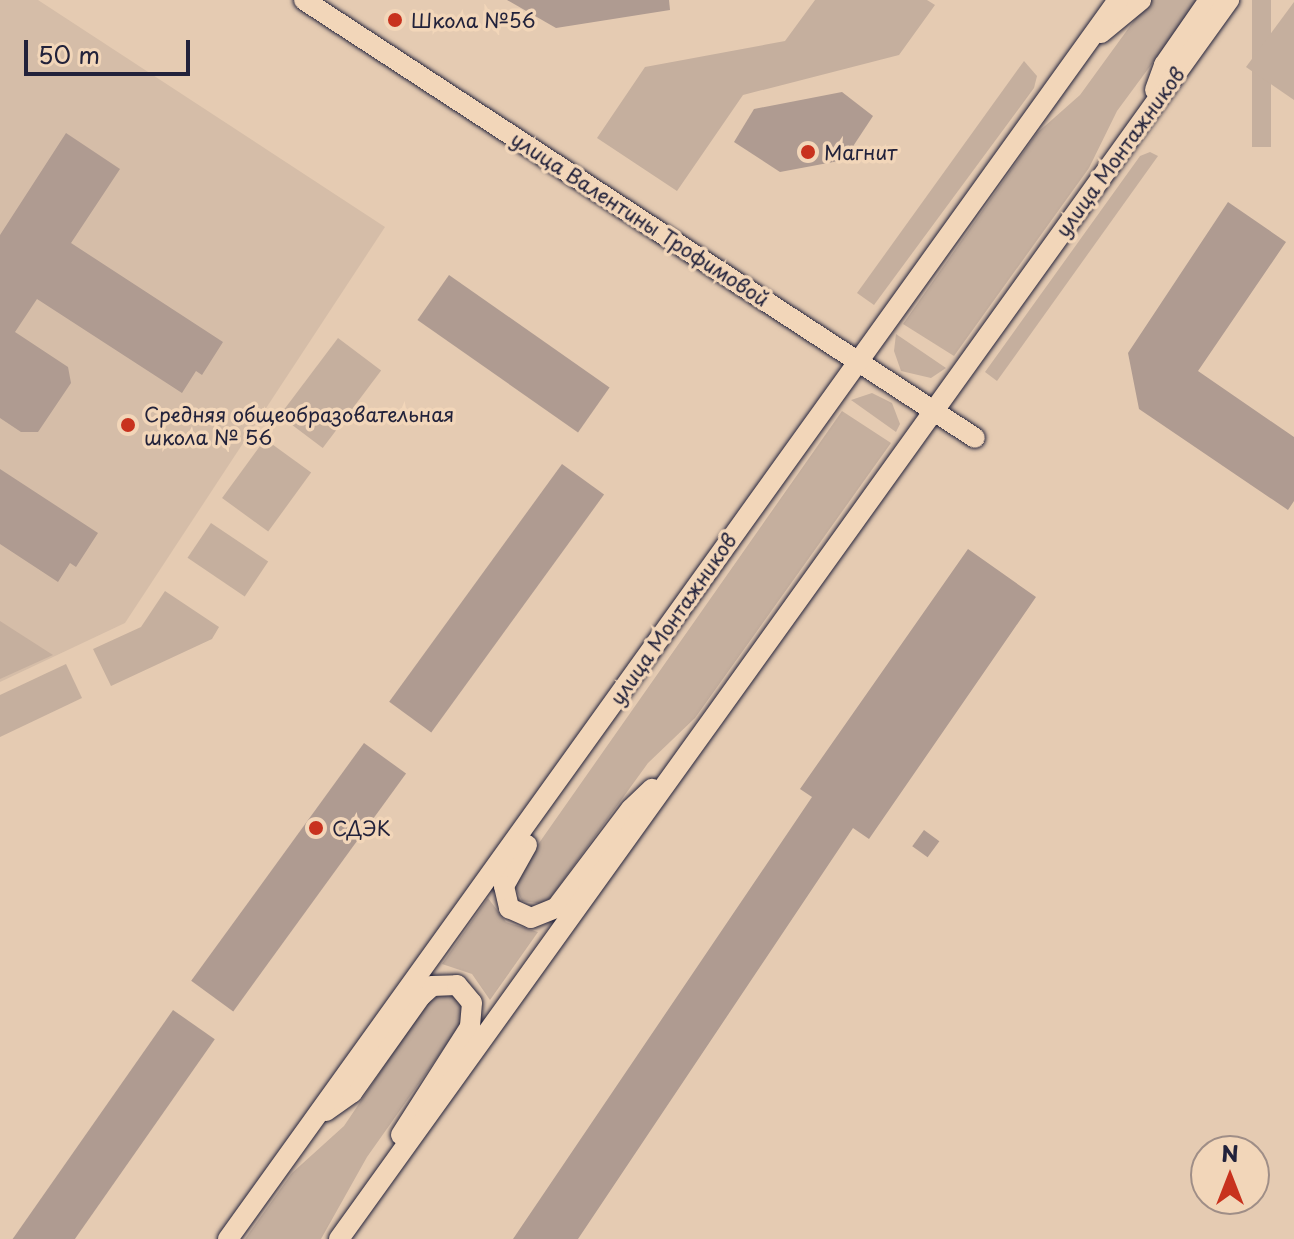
<!DOCTYPE html>
<html>
<head>
<meta charset="utf-8">
<style>
  body { margin:0 }
  #map { position:relative; width:1294px; height:1239px; overflow:hidden; background:#e5cbb2; font-family:"Playpen Sans",sans-serif }
  div>[style] { position:absolute }
  .built>* { inset:0; background:#d5bda8 }
  .green>* { inset:0; background:#c5af9e; transform-origin:0 0 }
  .building>* { inset:0; background:#af9b91; transform-origin:0 0 }
  .roads { filter:drop-shadow(0 0 2px #22223b) drop-shadow(0 0 2px #22223b) }
  .minor>* { height:20px; margin:-10px; padding:0 10px; transform-origin:10px; border-radius:10px; background:#f2d6b9 }
  .dots>* { width:22px; height:22px; translate:-50% -50%; box-sizing:border-box; border:4px solid #f2d6b9; border-radius:50% }
  span { translate:-50% -50%; white-space:nowrap; text-align:center; line-height:1.15; -webkit-text-stroke:7px #f2d6b9; paint-order:stroke }
  .poi-label { font-size:20px; color:#22223b }
  .left { translate:0 -50%; text-align:left }
  .street-label { font-size:20px; color:#22223b }
  .north { position:absolute; left:1190px; top:1135px; width:80px; height:80px; box-sizing:border-box; background:#f2d6b9; border:2px solid #9f8e87; border-radius:50%; rotate:0deg; font-size:22px; font-weight:700; line-height:32px; text-align:center; color:#22223b }
  .north::after { content:''; display:block; margin:auto; width:28px; height:36px; background:#c8321e; clip-path:polygon(50% 0,100% 100%,50% 72%,0 100%) }
  .scale { position:absolute; left:24px; top:40px; width:166px; height:36px; box-sizing:border-box; border:4px solid #22223b; border-top:0; padding-left:10px; font-size:24px; line-height:28px; white-space:nowrap; color:#22223b; -webkit-text-stroke:6px #f2d6b9; paint-order:stroke }
</style>
</head>
<body>
<div id="map">
  <div class="built">
    <div style="clip-path:polygon(0 0,38px 0,385px 227px,125px 623px,0 682px)"></div>
  </div>
  <div class="green">
    <div style="clip-path:polygon(815px 0,927px 0,935px 5px,899px 55px,743px 95px,677px 191px,597px 138px,645px 67px,785px 41px)"></div>
    <div style="clip-path:polygon(1149px 0,1199px 0,1117px 111px,1089px 168px,954px 356px,903px 324px,1037px 133px,1080px 95px)"></div>
    <div style="left:1252px;top:0;width:19px;height:147px"></div>
    <div style="clip-path:polygon(1294px 2px,1294px 100px,1246px 67px)"></div>
    <div style="clip-path:polygon(1024px 61px,1037px 76px,1034px 88px,874px 305px,857px 293px)"></div>
    <div style="clip-path:polygon(1150px 152px,1158px 156px,997px 381px,985px 372px,1140px 156px)"></div>
    <div style="clip-path:polygon(896px 334px,946px 368px,931px 378px,901px 371px,894px 351px)"></div>
    <div style="left:338px;top:338px;width:54px;height:97px;rotate:37deg"></div>
    <div style="clip-path:polygon(872px 393px,892px 403px,900px 424px,896px 432px,851px 400px)"></div>
    <div style="clip-path:polygon(842px 411px,891px 443px,695px 718px,648px 763px,551px 897px,543px 904px,522px 901px,514px 885px,518px 873px)"></div>
    <div style="left:265px;top:439px;width:57px;height:73px;rotate:36deg"></div>
    <div style="left:211px;top:523px;width:69px;height:42px;rotate:34deg"></div>
    <div style="clip-path:polygon(165px 591px,219px 627px,212px 639px,111px 686px,93px 649px,141px 627px)"></div>
    <div style="clip-path:polygon(0 621px,53px 655px,0 679px)"></div>
    <div style="clip-path:polygon(66px 664px,82px 698px,0 737px,0 695px)"></div>
    <div style="clip-path:polygon(488px 898px,506px 922px,538px 932px,490px 1000px,472px 974px,442px 964px)"></div>
    <div style="clip-path:polygon(448px 992px,462px 1002px,463px 1021px,367px 1157px,321px 1239px,245px 1239px,292px 1173px,344px 1126px,428px 1001px)"></div>
  </div>
  <div class="building">
    <div style="clip-path:polygon(507px 0,669px 0,670px 10px,556px 28px)"></div>
    <div style="clip-path:polygon(842px 92px,873px 116px,844px 160px,780px 172px,734px 142px,754px 109px)"></div>
    <div style="clip-path:polygon(66px 133px,120px 169px,71px 243px,223px 342px,202px 375px,196px 371px,182px 393px,37px 299px,15px 332px,68px 367px,71px 383px,38px 432px,21px 432px,0 418px,0 235px)"></div>
    <div style="clip-path:polygon(1228px 202px,1286px 242px,1198px 371px,1294px 437px,1294px 501px,1288px 510px,1139px 409px,1128px 353px)"></div>
    <div style="left:449px;top:275px;width:196px;height:55px;rotate:35deg"></div>
    <div style="left:562px;top:464px;width:52px;height:294px;rotate:36deg"></div>
    <div style="clip-path:polygon(0 469px,98px 533px,76px 567px,70px 563px,58px 582px,0 544px)"></div>
    <div style="clip-path:polygon(968px 549px,1036px 597px,869px 839px,853px 828px,578px 1239px,513px 1239px,812px 797px,800px 789px)"></div>
    <div style="left:364px;top:743px;width:52px;height:294px;rotate:36deg"></div>
    <div style="left:924px;top:830px;width:19px;height:20px;rotate:36deg"></div>
    <div style="left:173px;top:1010px;width:51px;height:282px;rotate:35deg"></div>
  </div>
  <div class="roads">
    <div class="minor">
      <div style="left:304px;top:0;width:801px;rotate:33.13deg"></div>
      <div style="left:1101px;top:33px;width:52px;rotate:-39.5deg"></div>
      <div style="left:1155px;top:90px;width:27px;rotate:-70deg"></div>
      <div style="left:1164px;top:65px;width:79px;rotate:-55.3deg"></div>
      <div style="left:527px;top:845px;width:47px;rotate:119.3deg"></div>
      <div style="left:504px;top:886px;width:23px;rotate:77deg"></div>
      <div style="left:509px;top:908px;width:24px;rotate:24deg"></div>
      <div style="left:531px;top:918px;width:27px;rotate:-22deg"></div>
      <div style="left:556px;top:908px;width:124px;rotate:-52.9deg"></div>
      <div style="left:631px;top:809px;width:29px;rotate:-44deg"></div>
      <div style="left:326px;top:1111px;width:32px;rotate:-35deg"></div>
      <div style="left:352px;top:1093px;width:119px;rotate:-54.6deg"></div>
      <div style="left:421px;top:996px;width:15px;rotate:-42deg"></div>
      <div style="left:432px;top:986px;width:25px;rotate:-2deg"></div>
      <div style="left:457px;top:985px;width:23px;rotate:50deg"></div>
      <div style="left:472px;top:1003px;width:24px;rotate:95deg"></div>
      <div style="left:470px;top:1027px;width:128px;rotate:122.6deg"></div>
      <div style="left:228px;top:1239px;width:1526px;rotate:-54.31deg"></div>
      <div style="left:339px;top:1239px;width:1526px;rotate:-54.31deg"></div>
    </div>
  </div>
  <div class="dots">
    <div style="left:395px;top:20px;background:#c8321e"></div>
    <div style="left:808px;top:152px;background:#c8321e"></div>
    <div style="left:128px;top:425px;background:#c8321e"></div>
    <div style="left:316px;top:828px;background:#c8321e"></div>
  </div>
  <div class="poi-label">
    <span class="left" style="left:411px;top:20px">Школа №56</span>
    <span class="left" style="left:824px;top:152px">Магнит</span>
    <span class="left" style="left:144px;top:426px">Средняя общеобразовательная<br>школа № 56</span>
    <span class="left" style="left:332px;top:828px">СДЭК</span>
  </div>
  <div class="street-label">
    <span style="left:1120px;top:152px;rotate:-54deg">улица Монтажников</span>
    <span style="left:640px;top:219px;rotate:33deg">улица Валентины Трофимовой</span>
    <span style="left:673px;top:619px;rotate:-55deg">улица Монтажников</span>
  </div>
  <div class="north">N</div>
  <div class="scale">50 m</div>
</div>
</body>
</html>
